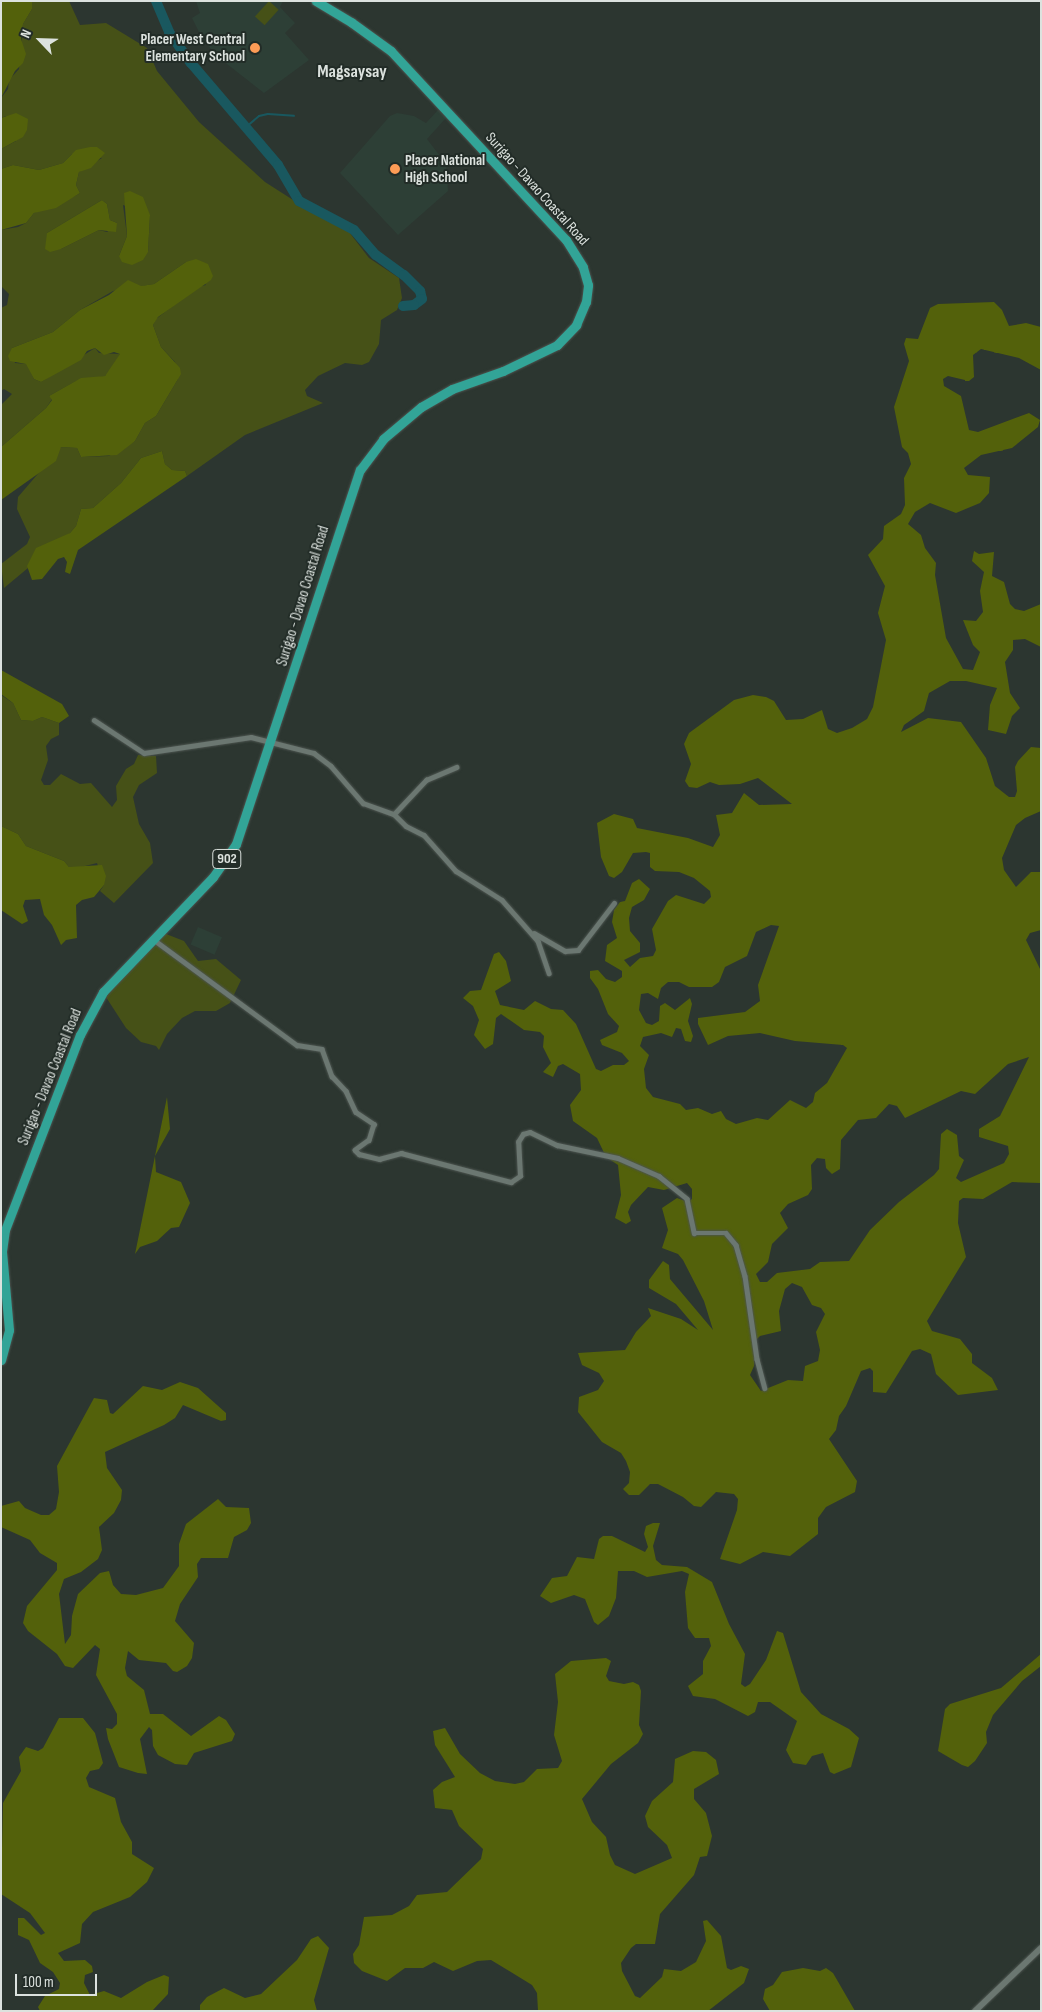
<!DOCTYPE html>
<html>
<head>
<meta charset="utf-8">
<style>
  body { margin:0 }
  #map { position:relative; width:1042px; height:2012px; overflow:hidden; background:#2c3630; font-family:"Sofia Sans Condensed",sans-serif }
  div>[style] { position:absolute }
  .built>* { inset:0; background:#2d3f36; transform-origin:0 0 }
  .green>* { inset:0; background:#465117; transform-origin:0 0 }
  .forest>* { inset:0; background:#53610b }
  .stream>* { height:2px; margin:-1px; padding:0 1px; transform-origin:1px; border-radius:1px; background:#19585f }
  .river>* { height:10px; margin:-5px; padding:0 5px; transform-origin:5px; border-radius:5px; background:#19585f }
  .roads { filter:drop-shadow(0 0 1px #4c544f) drop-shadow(0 0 1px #4c544f) }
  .street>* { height:4.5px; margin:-2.25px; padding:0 2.25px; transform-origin:2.25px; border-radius:2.25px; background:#6b7771 }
  .secondary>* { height:6px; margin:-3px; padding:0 3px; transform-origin:3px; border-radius:3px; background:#6b7771 }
  .highway>* { height:9px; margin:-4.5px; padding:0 4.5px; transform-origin:4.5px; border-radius:4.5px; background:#32a497 }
  .dots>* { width:14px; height:14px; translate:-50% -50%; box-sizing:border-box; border:2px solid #222c27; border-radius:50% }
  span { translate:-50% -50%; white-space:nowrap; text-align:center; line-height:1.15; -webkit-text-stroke:4px #222c27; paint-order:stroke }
  .shield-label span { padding:1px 4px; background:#222c27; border:1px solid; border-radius:4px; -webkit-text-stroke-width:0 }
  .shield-label { font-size:14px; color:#dce2de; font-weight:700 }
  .poi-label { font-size:15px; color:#dce2de; font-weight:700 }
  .right { translate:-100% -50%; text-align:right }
  .left { translate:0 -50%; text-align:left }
  .street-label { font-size:15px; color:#dce2de }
  .quarter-label { font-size:18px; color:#dce2de; font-weight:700 }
  .frame { position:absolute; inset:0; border:2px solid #dce2de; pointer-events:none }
  .north { position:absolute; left:15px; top:15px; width:50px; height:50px; -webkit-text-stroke:4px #222c27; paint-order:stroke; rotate:294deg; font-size:14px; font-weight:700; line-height:20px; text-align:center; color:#dce2de }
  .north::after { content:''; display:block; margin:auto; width:18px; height:22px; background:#dce2de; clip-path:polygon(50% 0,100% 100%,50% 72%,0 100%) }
  .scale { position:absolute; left:15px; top:1974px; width:82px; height:22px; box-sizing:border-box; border:2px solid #dce2de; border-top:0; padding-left:6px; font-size:15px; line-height:18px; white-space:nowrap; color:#dce2de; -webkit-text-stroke:4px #222c27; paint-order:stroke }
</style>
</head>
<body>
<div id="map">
  <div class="built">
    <div style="clip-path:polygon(196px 1px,283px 1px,280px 7px,295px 23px,285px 33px,309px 60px,264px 93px,218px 57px,203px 40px,192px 18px,200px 13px)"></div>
    <div style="clip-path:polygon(438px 110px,446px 118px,427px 139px,446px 164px,448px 191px,398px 235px,340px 173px,390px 116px,397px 113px,414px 116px,426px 123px)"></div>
    <div style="left:198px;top:927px;width:26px;height:19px;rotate:23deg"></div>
  </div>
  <div class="green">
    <div style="clip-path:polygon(evenodd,32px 1px,69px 1px,80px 25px,106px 23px,147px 48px,157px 71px,199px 122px,265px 182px,315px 214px,346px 228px,369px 258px,399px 278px,402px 298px,397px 310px,381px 320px,379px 344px,369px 362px,362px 365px,345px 363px,318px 376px,305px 390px,307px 396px,323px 403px,245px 435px,187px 476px,185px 471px,172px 470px,165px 464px,162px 451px,141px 458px,121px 483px,93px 508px,81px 509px,76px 526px,70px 533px,4px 588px,1px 564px,27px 544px,30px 537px,17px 509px,18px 497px,61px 447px,77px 448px,81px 457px,109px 456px,135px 441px,145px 423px,156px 416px,178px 379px,175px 362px,161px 347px,153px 325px,156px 319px,197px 287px,206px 285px,186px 262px,154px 284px,113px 291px,80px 310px,53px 332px,12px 348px,15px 363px,27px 364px,34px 379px,41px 382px,95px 348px,99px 353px,120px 354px,119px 360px,105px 376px,76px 381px,49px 396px,52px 399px,46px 408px,1px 447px,1px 405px,12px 394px,4px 389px,1px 391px,1px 308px,7px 305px,9px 294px,1px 286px,1px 230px,18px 227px,26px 223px,34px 213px,75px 196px,80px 193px,76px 185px,79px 172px,102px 158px,72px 154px,63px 163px,39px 170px,13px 165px,1px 169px,1px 149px,16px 141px,6px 116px,1px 118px,1px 98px,8px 89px,9px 80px,19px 69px,23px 24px,32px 9px,32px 1px,102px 200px,107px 204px,110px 220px,117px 223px,107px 232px,99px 230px,61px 249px,47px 233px,102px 200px,32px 1px,123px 205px,150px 215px,148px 252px,119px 256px,127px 236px,123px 205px)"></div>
    <div style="left:269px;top:1px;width:13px;height:21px;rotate:42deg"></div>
    <div style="clip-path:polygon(1px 695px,13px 703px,21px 720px,33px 721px,42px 717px,59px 723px,59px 735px,51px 739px,46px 746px,48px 760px,41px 780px,44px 785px,50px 785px,61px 774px,80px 784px,91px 783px,112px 807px,117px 800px,116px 786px,126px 769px,134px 764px,138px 755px,156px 756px,157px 773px,139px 785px,133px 797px,139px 824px,150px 843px,153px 863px,114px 903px,100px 891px,104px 885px,97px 863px,77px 868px,69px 867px,64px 861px,26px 846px,18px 834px,1px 826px)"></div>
    <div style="clip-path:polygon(161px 932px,184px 941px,198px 961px,216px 959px,241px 980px,230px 1003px,216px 1011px,195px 1011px,182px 1018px,167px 1034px,159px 1050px,156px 1046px,141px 1042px,126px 1028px,104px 994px)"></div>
  </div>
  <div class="forest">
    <div style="clip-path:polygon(1px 1px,32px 1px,32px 9px,23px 24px,21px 39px,26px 54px,23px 63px,15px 71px,1px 98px)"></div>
    <div style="clip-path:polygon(16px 113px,28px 119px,27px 130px,23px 137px,1px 149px,1px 118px)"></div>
    <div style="clip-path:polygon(90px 147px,97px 147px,105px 153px,91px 168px,79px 172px,76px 185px,80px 193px,56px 208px,34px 213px,26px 223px,1px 230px,1px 169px,13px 165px,39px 170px,63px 163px,76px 150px)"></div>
    <div style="clip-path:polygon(130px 191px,143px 197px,150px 215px,148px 252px,143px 260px,132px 265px,122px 262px,119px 256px,127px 236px,124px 193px)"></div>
    <div style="clip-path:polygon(102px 200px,107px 204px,110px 220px,117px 223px,116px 232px,99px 230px,61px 249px,50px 252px,45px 249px,47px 233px)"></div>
    <div style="clip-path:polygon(196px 259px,208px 264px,213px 276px,211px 280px,158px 317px,153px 325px,161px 347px,180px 368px,181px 374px,156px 416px,145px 423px,135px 441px,117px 455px,81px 457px,77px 448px,61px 447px,56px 461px,1px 500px,1px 447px,46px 408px,52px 400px,49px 396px,81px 378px,105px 376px,120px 354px,114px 352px,104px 355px,95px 348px,87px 351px,81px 360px,41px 382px,34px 379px,26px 364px,10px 361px,8px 356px,12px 348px,53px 332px,80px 310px,109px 295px,128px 280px,141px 286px,154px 284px,186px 262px)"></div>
    <div style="clip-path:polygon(evenodd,994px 302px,1002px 310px,1009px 326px,1026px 323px,1041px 327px,1041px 370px,1019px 358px,981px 349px,973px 355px,974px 377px,969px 381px,948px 376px,943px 379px,944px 386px,961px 396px,969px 430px,978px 432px,1029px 413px,1040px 420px,1038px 427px,1012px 448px,981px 455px,964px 468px,968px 475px,990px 477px,989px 493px,980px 503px,956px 513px,930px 503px,915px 512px,908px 524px,921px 535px,925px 548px,936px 563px,935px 575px,946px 638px,963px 669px,973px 670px,980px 652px,973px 645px,963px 620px,976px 621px,983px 612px,980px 591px,984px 572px,972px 561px,974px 551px,979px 554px,994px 552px,992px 576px,1004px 582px,1010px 604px,1015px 609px,1024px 611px,1041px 604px,1041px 647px,1025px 639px,1013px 640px,1013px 650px,1005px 662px,1010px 693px,1020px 708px,1012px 716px,1006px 734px,988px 730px,990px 705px,997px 688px,966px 681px,950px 681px,929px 693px,924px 711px,904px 725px,901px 732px,928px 718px,961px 722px,986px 758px,995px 786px,1009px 797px,1015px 797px,1017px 791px,1015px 767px,1018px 761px,1031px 747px,1041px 748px,1041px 811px,1025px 818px,1016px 825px,1002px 858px,1004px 870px,1016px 887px,1031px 872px,1041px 872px,1041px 930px,1030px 933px,1026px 940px,1041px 971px,1041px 1183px,1012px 1182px,983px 1199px,963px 1198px,959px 1201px,958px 1223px,966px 1257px,927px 1321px,932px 1331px,960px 1339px,972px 1354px,972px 1363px,992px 1378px,998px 1390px,958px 1395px,936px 1374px,931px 1354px,920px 1349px,912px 1351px,886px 1393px,873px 1392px,873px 1371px,870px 1368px,861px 1371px,846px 1406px,839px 1416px,836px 1430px,829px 1439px,857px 1481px,855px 1492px,826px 1507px,818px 1518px,818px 1534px,790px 1556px,763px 1552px,740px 1564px,720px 1559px,737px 1510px,738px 1499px,734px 1494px,716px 1492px,701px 1507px,694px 1506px,683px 1497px,658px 1484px,650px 1484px,639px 1495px,629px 1495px,623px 1489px,629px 1483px,630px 1472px,626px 1461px,621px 1453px,602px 1442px,578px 1412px,579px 1397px,598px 1390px,604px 1381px,599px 1373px,582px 1365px,578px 1353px,625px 1350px,636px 1332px,651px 1316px,648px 1308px,681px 1319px,698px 1330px,676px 1304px,649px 1288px,649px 1280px,663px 1261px,669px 1265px,670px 1279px,713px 1330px,704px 1301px,683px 1260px,678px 1254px,662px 1248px,668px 1230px,662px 1208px,677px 1198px,688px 1202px,692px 1199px,692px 1189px,687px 1183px,664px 1190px,648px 1187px,631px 1205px,628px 1212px,631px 1221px,626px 1224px,615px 1218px,621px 1195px,618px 1165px,606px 1157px,597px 1138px,573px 1121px,570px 1105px,581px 1090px,580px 1074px,563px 1064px,558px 1066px,553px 1077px,543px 1072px,551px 1063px,543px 1047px,544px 1036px,540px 1032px,524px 1030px,501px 1014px,496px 1018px,493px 1044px,485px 1049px,474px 1035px,479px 1020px,473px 1006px,463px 998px,470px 991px,481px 990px,494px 954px,499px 952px,506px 961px,511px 981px,495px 991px,500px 1005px,524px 1010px,535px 1001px,551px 1009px,563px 1010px,576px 1024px,596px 1069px,601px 1071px,613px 1065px,624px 1065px,629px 1061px,622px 1053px,602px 1045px,600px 1040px,617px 1032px,619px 1026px,608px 1014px,598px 989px,590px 978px,590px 971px,598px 970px,606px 979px,615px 982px,622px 977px,622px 971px,605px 961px,607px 945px,617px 938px,612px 922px,614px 910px,620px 902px,625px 901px,632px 883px,639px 879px,650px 889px,644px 900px,632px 907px,629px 918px,630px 931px,640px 943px,640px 952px,624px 960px,630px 967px,640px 958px,653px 956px,656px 950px,652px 929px,668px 901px,676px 895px,704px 904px,711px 897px,710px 891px,694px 878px,679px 872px,655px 871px,650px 867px,650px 853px,646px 852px,633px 853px,622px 872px,614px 878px,609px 876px,601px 857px,597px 823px,614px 814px,633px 819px,637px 828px,688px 838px,713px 847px,720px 835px,716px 815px,732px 813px,744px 793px,759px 805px,792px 804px,758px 778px,740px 784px,719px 785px,710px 782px,697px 788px,689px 787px,685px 781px,691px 764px,684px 744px,689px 733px,734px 700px,753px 695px,766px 697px,774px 701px,786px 720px,803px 719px,822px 710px,828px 729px,837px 733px,852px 728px,867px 719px,873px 707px,886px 640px,878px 613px,885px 586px,868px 555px,883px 539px,884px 526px,901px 514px,905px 505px,904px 478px,911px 464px,908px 453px,902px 447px,894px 407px,909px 361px,904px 344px,906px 338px,918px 339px,930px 308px,938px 304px,994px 302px,771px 925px,779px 926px,758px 985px,760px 1001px,745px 1012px,698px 1018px,698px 1024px,708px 1045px,728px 1036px,760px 1033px,795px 1041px,843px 1045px,847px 1048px,827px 1083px,815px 1093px,813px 1102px,806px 1108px,790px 1100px,768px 1120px,757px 1118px,736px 1124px,726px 1119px,721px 1111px,712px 1114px,698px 1108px,686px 1110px,680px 1104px,653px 1097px,646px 1088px,644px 1069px,649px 1055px,640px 1046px,643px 1037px,661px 1033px,672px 1037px,676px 1028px,681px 1029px,685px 1041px,691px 1042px,693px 1036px,688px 1021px,692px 1004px,690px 998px,675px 1010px,665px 1003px,660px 1006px,659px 1021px,652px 1025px,646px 1023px,639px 1010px,641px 994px,648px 993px,658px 999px,661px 988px,668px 982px,679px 982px,689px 987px,712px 987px,719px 982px,725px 967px,747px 956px,756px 932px,771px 925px,994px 302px,1029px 1057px,1000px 1116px,979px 1129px,979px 1137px,1008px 1146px,1009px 1154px,1004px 1163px,961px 1182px,956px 1178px,964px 1160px,959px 1156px,957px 1135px,947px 1129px,941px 1134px,939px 1169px,934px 1175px,899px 1202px,870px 1230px,849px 1261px,820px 1262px,810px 1269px,777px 1273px,767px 1282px,760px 1282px,756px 1274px,768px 1262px,772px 1244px,788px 1228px,780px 1213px,788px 1204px,808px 1195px,812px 1189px,811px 1165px,817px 1158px,825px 1159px,826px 1168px,832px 1174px,840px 1169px,841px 1140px,858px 1120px,876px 1118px,889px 1104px,897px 1106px,905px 1118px,961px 1091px,975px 1094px,1008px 1064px,1029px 1057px,994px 302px,792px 1283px,802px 1287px,812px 1305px,821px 1308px,825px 1314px,816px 1332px,820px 1350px,818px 1361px,805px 1366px,803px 1381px,788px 1380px,761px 1391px,750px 1375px,754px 1366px,756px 1340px,760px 1336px,781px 1331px,779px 1311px,785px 1289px,792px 1283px)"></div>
    <div style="clip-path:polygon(162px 451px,165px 464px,172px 470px,185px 471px,187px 476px,78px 550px,70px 574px,65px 572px,67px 562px,64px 557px,58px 559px,42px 579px,32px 580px,27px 566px,36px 548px,70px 533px,76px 526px,81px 509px,93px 508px,121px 483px,141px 458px)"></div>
    <div style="clip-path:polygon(1px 670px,62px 704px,69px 716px,59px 723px,42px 717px,33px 721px,21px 720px,13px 703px,1px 694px)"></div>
    <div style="clip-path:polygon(1px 826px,18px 834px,26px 846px,64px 861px,69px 867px,102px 865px,106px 876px,104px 885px,94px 897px,82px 900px,76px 905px,77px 938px,66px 940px,61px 945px,52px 925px,44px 915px,40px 899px,25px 900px,23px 906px,28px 921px,22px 924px,1px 910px)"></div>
    <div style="clip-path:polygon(167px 1097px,170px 1129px,155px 1156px,156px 1172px,181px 1182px,190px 1203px,179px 1227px,171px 1228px,157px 1241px,140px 1247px,135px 1254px)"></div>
    <div style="clip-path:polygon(180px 1382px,198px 1388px,226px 1413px,226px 1420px,221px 1421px,183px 1405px,175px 1418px,164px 1425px,105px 1452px,107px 1468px,122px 1490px,121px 1500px,114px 1513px,99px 1527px,102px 1550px,98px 1559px,81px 1572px,64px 1579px,59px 1594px,65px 1644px,71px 1635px,72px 1616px,78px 1594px,100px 1573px,109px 1571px,113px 1585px,121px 1594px,136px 1595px,163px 1588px,179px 1566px,179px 1544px,186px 1524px,218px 1499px,226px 1507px,249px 1508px,251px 1523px,247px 1530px,234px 1537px,228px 1558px,201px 1558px,197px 1564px,198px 1577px,180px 1604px,175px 1621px,194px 1643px,192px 1658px,187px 1666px,177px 1672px,173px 1671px,166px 1663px,139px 1660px,128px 1651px,125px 1668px,127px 1676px,144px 1690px,150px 1714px,163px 1714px,191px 1736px,219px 1716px,226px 1720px,235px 1734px,232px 1741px,194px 1753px,187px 1765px,175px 1764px,158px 1755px,153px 1746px,152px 1730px,149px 1727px,140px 1739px,147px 1774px,138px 1773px,119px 1767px,108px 1739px,106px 1728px,112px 1729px,117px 1724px,117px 1714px,96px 1675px,100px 1649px,95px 1645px,73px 1668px,65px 1666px,57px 1654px,28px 1631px,23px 1623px,27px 1606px,57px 1570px,57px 1563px,40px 1553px,30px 1540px,1px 1527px,1px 1506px,19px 1501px,25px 1508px,41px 1515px,49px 1515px,56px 1509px,59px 1492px,57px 1466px,94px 1398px,107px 1400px,110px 1413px,113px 1414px,143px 1386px,162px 1390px)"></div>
    <div style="clip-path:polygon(653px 1523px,660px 1523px,653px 1546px,656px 1560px,662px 1565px,687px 1567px,712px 1582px,729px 1624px,745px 1654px,741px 1684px,745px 1687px,750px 1684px,766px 1660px,777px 1631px,783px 1633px,801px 1692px,821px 1714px,849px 1729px,859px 1738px,851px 1767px,834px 1774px,830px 1772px,823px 1753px,812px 1756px,806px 1765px,793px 1763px,786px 1750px,797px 1721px,770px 1702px,758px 1702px,755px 1712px,748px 1716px,715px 1699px,693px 1696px,688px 1686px,703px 1674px,703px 1661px,711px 1646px,709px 1638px,695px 1638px,688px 1628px,685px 1592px,689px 1574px,682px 1571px,647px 1577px,634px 1571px,618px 1571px,616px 1598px,609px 1616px,598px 1625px,594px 1622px,585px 1599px,574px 1595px,551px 1603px,540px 1596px,552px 1578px,567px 1576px,577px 1557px,594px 1559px,599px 1539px,603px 1536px,612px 1536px,645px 1552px,648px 1547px,644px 1534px,646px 1526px)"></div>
    <div style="clip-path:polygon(1041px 1654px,1041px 1666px,1022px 1681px,993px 1715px,986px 1732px,987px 1743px,975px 1761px,968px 1767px,962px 1765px,938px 1751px,945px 1709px,950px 1704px,1001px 1688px)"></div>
    <div style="clip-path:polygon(606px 1658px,611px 1661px,606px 1676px,609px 1681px,624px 1684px,633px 1682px,639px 1685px,641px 1691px,639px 1725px,643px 1734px,638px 1743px,611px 1764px,582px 1799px,592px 1822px,606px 1837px,610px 1855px,615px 1865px,635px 1874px,672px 1858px,667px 1845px,648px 1827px,645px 1816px,652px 1801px,673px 1782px,675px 1759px,693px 1751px,706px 1752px,716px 1760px,719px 1774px,694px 1789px,694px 1799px,706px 1813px,712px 1836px,707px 1856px,700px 1857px,694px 1875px,660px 1914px,655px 1944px,636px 1944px,631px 1948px,621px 1963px,622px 1971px,635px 1996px,640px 1998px,662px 1977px,664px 1969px,681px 1971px,696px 1962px,706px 1941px,703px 1921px,707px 1920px,721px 1936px,727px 1968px,731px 1970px,741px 1966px,749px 1969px,744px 1983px,708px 2011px,538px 2011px,537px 1993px,532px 1985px,491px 1960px,477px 1961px,453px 1971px,434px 1962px,423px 1968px,405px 1968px,387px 1981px,362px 1971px,354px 1963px,353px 1954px,359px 1945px,364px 1917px,392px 1915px,409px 1906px,417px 1895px,447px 1892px,481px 1859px,483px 1849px,459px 1826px,452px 1810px,435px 1808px,433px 1790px,442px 1782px,455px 1777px,435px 1745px,433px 1731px,445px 1728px,460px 1754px,480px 1773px,495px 1781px,515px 1784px,524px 1782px,537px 1769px,558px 1768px,562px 1761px,554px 1735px,558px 1702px,555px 1674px,571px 1661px)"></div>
    <div style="clip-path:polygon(59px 1718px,83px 1718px,95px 1733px,103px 1763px,99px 1769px,90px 1771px,86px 1778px,89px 1787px,115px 1798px,121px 1822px,132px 1842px,132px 1854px,154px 1868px,147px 1882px,130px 1897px,93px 1912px,82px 1924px,80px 1943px,58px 1953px,64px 1961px,85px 1960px,92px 1966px,93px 1972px,85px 1975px,84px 1983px,90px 1995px,104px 1991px,121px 1998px,147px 1982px,164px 1975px,169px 1977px,168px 1994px,152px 2011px,40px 2011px,38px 2007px,45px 1996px,59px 1989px,60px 1983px,53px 1972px,40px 1963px,29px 1940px,18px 1935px,18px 1918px,24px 1918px,41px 1935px,45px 1933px,30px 1913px,1px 1894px,3px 1803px,21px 1771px,19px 1757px,26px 1747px,38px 1751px,43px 1748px)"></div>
    <div style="clip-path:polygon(318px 1936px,329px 1948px,314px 2000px,317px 2011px,200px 2011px,200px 2005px,207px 1997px,224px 1988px,245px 1998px,261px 1994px,297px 1960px,311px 1939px)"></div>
    <div style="clip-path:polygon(803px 1968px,820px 1971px,826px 1968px,833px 1973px,855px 2011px,770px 2011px,763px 1999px,765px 1989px,773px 1985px,782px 1972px)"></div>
  </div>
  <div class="stream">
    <div style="left:246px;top:127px;width:17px;rotate:-40deg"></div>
    <div style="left:259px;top:116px;width:9px;rotate:-13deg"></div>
    <div style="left:268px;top:114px;width:26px;rotate:4deg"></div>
  </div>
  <div class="river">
    <div style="left:156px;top:1px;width:34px;rotate:67deg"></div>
    <div style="left:169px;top:32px;width:38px;rotate:55deg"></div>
    <div style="left:191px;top:63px;width:134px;rotate:49.5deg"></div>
    <div style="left:278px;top:165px;width:42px;rotate:59.7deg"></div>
    <div style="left:299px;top:201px;width:62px;rotate:27.8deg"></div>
    <div style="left:354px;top:230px;width:33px;rotate:49deg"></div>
    <div style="left:376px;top:255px;width:34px;rotate:36deg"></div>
    <div style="left:404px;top:275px;width:23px;rotate:45deg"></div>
    <div style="left:420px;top:291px;width:8px;rotate:76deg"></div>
    <div style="left:422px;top:299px;width:10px;rotate:143deg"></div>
    <div style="left:414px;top:305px;width:11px;rotate:175deg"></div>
  </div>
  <div class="roads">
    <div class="street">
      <div style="left:94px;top:720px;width:60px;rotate:33.4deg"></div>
      <div style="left:144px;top:753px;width:108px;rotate:-8.5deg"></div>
      <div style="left:251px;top:737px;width:65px;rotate:14.3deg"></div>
      <div style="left:314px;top:753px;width:21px;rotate:37deg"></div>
      <div style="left:331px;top:766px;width:49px;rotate:49.1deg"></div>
      <div style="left:363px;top:803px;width:33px;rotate:20deg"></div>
      <div style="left:394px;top:814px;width:17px;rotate:45deg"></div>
      <div style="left:406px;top:826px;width:20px;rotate:27deg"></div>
      <div style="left:424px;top:835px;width:48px;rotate:48.4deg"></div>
      <div style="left:456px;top:871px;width:54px;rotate:32.2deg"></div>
      <div style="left:502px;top:900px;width:55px;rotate:48.7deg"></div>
      <div style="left:538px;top:941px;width:34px;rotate:71deg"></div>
      <div style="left:394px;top:814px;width:47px;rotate:-46.7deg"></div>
      <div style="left:426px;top:780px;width:33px;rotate:-23deg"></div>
      <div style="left:534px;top:933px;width:36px;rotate:30deg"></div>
      <div style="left:565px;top:951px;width:13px;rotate:-4deg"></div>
      <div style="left:578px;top:950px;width:59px;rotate:-52.5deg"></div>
      <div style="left:153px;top:939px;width:179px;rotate:36.4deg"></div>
      <div style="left:297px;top:1045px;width:25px;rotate:9deg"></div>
      <div style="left:322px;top:1049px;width:29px;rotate:70deg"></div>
      <div style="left:332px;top:1076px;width:21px;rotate:47deg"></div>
      <div style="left:346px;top:1091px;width:23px;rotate:65deg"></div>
      <div style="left:356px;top:1112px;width:22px;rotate:34deg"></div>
      <div style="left:374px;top:1124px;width:17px;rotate:107deg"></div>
      <div style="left:369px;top:1140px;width:17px;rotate:144deg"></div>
      <div style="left:355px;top:1150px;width:6px;rotate:45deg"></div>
      <div style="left:359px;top:1154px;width:21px;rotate:14deg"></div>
      <div style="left:379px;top:1159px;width:23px;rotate:-15deg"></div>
      <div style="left:401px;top:1153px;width:114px;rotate:14.8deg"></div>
      <div style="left:511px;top:1182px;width:11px;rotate:-34deg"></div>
      <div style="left:520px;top:1176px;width:34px;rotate:-93deg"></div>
      <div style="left:518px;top:1142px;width:9px;rotate:-58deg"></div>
      <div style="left:523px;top:1134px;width:7px;rotate:-16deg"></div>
      <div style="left:530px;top:1132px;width:30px;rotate:26deg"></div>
      <div style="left:557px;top:1145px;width:62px;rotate:12deg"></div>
      <div style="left:618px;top:1158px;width:45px;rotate:23.7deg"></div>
      <div style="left:659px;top:1176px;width:36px;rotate:39deg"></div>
      <div style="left:687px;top:1199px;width:35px;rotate:78deg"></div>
      <div style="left:694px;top:1233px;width:32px"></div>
      <div style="left:726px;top:1233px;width:16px;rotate:50deg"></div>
      <div style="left:736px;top:1245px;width:32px;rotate:74deg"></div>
      <div style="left:745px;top:1276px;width:84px;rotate:81.8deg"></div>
      <div style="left:757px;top:1359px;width:30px;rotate:75deg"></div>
    </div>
    <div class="secondary">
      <div style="left:975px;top:2011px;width:91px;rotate:-43.7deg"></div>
    </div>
    <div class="highway">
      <div style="left:1px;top:1360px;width:31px;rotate:-75deg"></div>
      <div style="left:9px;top:1330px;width:79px;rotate:-95.1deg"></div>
      <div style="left:2px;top:1251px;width:21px;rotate:-82deg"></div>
      <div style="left:5px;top:1230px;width:209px;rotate:-69deg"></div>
      <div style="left:80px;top:1035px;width:49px;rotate:-61.9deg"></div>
      <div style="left:103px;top:992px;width:159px;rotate:-46.3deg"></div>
      <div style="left:213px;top:877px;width:40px;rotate:-55.1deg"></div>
      <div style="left:236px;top:844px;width:394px;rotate:-71.7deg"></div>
      <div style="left:360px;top:470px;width:39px;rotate:-53deg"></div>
      <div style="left:383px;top:439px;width:50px;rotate:-40.1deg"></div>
      <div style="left:421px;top:407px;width:36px;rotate:-30deg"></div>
      <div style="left:452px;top:389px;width:54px;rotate:-19.4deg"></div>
      <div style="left:503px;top:371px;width:60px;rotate:-25.7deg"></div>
      <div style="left:557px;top:345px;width:28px;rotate:-46deg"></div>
      <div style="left:576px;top:325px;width:25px;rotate:-67deg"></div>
      <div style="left:586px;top:302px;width:17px;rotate:-83deg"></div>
      <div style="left:588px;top:285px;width:19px;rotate:-106deg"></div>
      <div style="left:583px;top:267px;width:32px;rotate:-122deg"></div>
      <div style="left:566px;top:240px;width:258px;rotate:-132.8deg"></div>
      <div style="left:391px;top:51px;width:49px;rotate:-144.1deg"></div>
      <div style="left:351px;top:22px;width:41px;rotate:-149deg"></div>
    </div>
  </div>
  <div class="dots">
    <div style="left:255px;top:48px;background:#fd9c56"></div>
    <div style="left:395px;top:169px;background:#fd9c56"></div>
  </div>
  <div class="shield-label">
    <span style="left:227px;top:859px">902</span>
  </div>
  <div class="poi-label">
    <span class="right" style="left:245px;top:48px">Placer West Central<br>Elementary School</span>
    <span class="left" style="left:405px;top:169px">Placer National<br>High School</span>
  </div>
  <div class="street-label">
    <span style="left:537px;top:189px;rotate:48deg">Surigao - Davao Coastal Road</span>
    <span style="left:303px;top:596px;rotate:-73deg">Surigao - Davao Coastal Road</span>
    <span style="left:50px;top:1077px;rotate:-68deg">Surigao - Davao Coastal Road</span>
  </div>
  <div class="quarter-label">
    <span style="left:352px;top:72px">Magsaysay</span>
  </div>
  <div class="frame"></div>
  <div class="north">N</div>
  <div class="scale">100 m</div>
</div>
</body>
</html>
